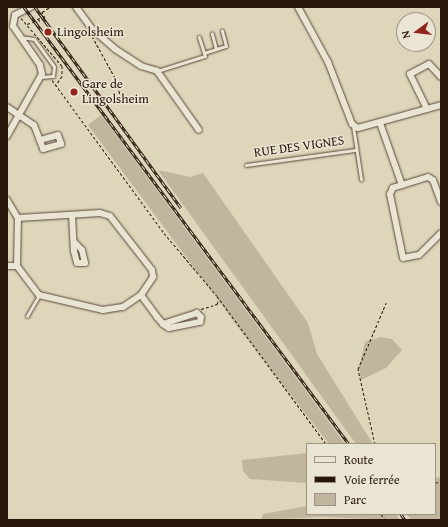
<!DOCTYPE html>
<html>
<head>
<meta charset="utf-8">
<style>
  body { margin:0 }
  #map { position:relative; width:448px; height:527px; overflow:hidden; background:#ded6bb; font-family:"Gentium Book Plus",serif }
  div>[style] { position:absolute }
  .green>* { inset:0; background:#bfb69d }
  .path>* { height:1px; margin-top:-0.5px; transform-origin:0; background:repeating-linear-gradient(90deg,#2a170b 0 3px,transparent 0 5px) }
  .roads { filter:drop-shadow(0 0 1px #574737) drop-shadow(0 0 1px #574737) }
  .lane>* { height:3px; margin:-1.5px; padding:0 1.5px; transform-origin:1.5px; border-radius:1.5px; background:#eae4d3 }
  .street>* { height:6px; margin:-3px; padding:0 3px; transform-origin:3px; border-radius:3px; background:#eae4d3 }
  .rail>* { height:3px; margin-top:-1.5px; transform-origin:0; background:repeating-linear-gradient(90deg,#eae4d3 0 4.5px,#2a170b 0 9px); box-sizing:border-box; border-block:1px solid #2a170b }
  .path-bridge>* { height:1px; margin-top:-0.5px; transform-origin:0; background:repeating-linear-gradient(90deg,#2a170b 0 3px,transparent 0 5px) }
  .dots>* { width:11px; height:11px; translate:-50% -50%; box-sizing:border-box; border:2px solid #eae4d3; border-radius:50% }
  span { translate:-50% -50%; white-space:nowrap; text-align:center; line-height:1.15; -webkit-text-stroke:3px #eae4d3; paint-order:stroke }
  .poi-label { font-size:13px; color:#2a170b }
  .left { translate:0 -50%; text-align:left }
  .street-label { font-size:13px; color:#2a170b }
  .frame { position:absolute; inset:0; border:8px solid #2a170b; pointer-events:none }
  .legend { position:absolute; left:306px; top:443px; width:130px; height:72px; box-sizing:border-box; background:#eae4d3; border:1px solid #9d9283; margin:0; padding:5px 7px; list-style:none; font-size:12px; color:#2a170b }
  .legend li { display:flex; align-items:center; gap:8px; height:20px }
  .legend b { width:20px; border:1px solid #9d9283 }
  .north { position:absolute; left:396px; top:12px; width:40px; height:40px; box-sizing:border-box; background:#eae4d3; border:1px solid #9d9283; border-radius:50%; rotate:255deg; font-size:11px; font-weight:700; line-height:16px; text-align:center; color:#2a170b }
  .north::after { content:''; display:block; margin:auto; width:14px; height:18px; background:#8f2418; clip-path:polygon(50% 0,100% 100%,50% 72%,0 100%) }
</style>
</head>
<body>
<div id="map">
  <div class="green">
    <div style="clip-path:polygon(101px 115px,300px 383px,345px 444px,329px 444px,241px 331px,88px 125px)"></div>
    <div style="clip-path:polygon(158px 170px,190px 177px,203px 173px,308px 323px,317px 354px,373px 444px,356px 444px)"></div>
    <div style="clip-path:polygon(380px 337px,392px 339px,402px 350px,386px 368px,361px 380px,359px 368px,365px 342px)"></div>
    <div style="clip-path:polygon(307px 453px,307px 483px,250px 479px,243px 471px,242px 460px)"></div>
    <div style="clip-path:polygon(441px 477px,441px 520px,411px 520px,407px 514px,435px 514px,435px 478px)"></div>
    <div style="clip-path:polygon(307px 506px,307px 514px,396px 514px,400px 520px,322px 517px,261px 520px,263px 514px)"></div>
  </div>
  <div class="path">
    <div style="left:21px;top:18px;width:63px;rotate:49.5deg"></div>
    <div style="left:62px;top:66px;width:10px;rotate:90deg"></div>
    <div style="left:62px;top:76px;width:11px;rotate:124deg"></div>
    <div style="left:45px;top:18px;width:7px;rotate:-117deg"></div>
    <div style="left:42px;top:12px;width:9px;rotate:-32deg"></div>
    <div style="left:38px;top:19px;width:3px;rotate:45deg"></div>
    <div style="left:27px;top:24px;width:6px;rotate:-18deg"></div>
    <div style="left:92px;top:36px;width:46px;rotate:61.2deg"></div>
    <div style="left:114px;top:76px;width:20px;rotate:72deg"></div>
    <div style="left:52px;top:80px;width:190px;rotate:53.8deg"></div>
    <div style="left:164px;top:233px;width:82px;rotate:49.9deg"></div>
    <div style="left:217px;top:296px;width:184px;rotate:53.6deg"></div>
    <div style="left:201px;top:309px;width:17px;rotate:-17deg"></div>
    <div style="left:217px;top:304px;width:5px;rotate:-68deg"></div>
    <div style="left:375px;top:444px;width:77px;rotate:-102.8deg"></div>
    <div style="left:358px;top:369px;width:72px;rotate:-67deg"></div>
    <div style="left:435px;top:483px;width:6px;rotate:-18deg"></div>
    <div style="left:381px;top:514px;width:7px;rotate:56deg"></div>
  </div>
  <div class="roads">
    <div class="lane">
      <div style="left:20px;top:37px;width:14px;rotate:8deg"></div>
      <div style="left:34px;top:39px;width:34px;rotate:54deg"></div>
      <div style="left:54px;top:67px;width:9px;rotate:96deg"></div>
      <div style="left:53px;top:76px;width:12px;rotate:175deg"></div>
      <div style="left:216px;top:49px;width:10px;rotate:-17deg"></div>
      <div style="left:226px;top:46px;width:16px;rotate:-105deg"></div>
      <div style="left:204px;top:53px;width:13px;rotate:-18deg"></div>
      <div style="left:216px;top:49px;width:16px;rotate:-105deg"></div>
      <div style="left:157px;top:71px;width:50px;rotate:-17.4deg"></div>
      <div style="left:205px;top:56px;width:20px;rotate:-108deg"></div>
      <div style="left:353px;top:126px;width:54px;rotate:81.4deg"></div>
      <div style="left:246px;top:165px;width:110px;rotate:-7.8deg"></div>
      <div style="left:27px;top:316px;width:24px;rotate:-60deg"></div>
    </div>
    <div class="street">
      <div style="left:76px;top:7px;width:26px;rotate:54deg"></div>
      <div style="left:91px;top:28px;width:32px;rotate:41deg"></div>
      <div style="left:115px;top:49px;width:31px;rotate:33deg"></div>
      <div style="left:141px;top:66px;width:17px;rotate:17deg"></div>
      <div style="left:157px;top:71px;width:72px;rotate:54.6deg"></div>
      <div style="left:298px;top:7px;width:63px;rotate:61.4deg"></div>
      <div style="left:328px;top:62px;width:66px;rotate:68.8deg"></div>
      <div style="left:352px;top:124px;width:7px;rotate:34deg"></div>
      <div style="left:358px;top:128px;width:86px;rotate:-15.5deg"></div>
      <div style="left:7px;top:107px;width:32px;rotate:34deg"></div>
      <div style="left:34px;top:125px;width:26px;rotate:69deg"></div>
      <div style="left:43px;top:149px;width:19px;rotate:-16deg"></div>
      <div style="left:61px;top:144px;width:9px;rotate:-108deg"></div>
      <div style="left:58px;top:135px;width:19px;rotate:164deg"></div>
      <div style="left:427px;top:109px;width:39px;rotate:-116deg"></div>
      <div style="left:410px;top:74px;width:21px;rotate:-28deg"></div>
      <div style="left:429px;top:64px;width:18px;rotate:47deg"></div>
      <div style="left:380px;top:123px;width:66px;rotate:70.5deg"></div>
      <div style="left:7px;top:136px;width:71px;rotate:-60.6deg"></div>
      <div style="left:42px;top:74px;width:9px;rotate:-103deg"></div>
      <div style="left:40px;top:65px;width:47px;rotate:-124.7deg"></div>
      <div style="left:13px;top:26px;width:11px;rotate:-80deg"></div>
      <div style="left:15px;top:15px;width:18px;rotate:-27deg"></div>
      <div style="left:7px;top:200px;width:21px;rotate:59deg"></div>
      <div style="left:18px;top:218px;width:48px;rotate:91.2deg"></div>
      <div style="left:441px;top:202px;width:23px;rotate:-110deg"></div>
      <div style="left:433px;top:180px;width:6px;rotate:-149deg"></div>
      <div style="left:428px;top:177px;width:37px;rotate:163deg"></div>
      <div style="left:393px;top:188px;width:7px;rotate:117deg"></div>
      <div style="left:390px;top:194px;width:65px;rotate:78.5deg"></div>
      <div style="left:403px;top:258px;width:16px;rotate:-11deg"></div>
      <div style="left:419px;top:255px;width:31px;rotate:-45deg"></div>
      <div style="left:72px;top:215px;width:36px;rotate:87deg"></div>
      <div style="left:74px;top:251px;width:12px;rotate:76deg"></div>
      <div style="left:77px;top:263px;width:8px"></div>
      <div style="left:85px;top:263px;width:13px;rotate:-103deg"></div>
      <div style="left:82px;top:250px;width:11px;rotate:-135deg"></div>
      <div style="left:7px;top:266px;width:10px"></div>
      <div style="left:17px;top:266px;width:36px;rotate:53deg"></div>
      <div style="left:39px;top:295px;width:66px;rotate:13.2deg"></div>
      <div style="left:103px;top:310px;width:20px;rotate:-9deg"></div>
      <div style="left:123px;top:307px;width:22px;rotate:-34deg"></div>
      <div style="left:141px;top:295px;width:22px;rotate:-56deg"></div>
      <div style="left:153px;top:277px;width:7px;rotate:-98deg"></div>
      <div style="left:152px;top:270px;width:68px;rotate:-127.9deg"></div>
      <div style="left:110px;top:216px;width:10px;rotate:-163deg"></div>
      <div style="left:100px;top:213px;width:82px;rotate:176.5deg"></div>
      <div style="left:141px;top:295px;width:27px;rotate:54deg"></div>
      <div style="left:157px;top:317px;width:9px;rotate:49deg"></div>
      <div style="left:163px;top:324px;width:7px;rotate:34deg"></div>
      <div style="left:169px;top:328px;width:32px;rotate:-11deg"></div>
      <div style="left:200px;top:322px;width:5px;rotate:-79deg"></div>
      <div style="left:201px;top:317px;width:6px;rotate:-135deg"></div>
      <div style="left:197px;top:313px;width:36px;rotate:162deg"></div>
    </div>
  </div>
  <div class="rail">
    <div style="left:24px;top:7px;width:545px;rotate:53.36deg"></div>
    <div style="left:35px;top:7px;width:248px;rotate:54deg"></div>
    <div style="left:401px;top:514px;width:7px;rotate:56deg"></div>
  </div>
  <div class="path-bridge">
    <div style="left:33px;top:22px;width:12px;rotate:-31deg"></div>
  </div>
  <div class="dots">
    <div style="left:48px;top:32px;background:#8f2418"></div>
    <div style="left:74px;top:92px;background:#8f2418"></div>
  </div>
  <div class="poi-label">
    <span class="left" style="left:57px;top:32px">Lingolsheim</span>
    <span class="left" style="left:82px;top:92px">Gare de<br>Lingolsheim</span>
  </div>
  <div class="street-label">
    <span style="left:299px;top:147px;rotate:-8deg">RUE DES VIGNES</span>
  </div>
  <div class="frame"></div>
  <ul class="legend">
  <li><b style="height:5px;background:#eae4d3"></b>Route</li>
  <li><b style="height:5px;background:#2a170b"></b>Voie ferrée</li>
  <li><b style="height:11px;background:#bfb69d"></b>Parc</li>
  </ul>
  <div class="north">N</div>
</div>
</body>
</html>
